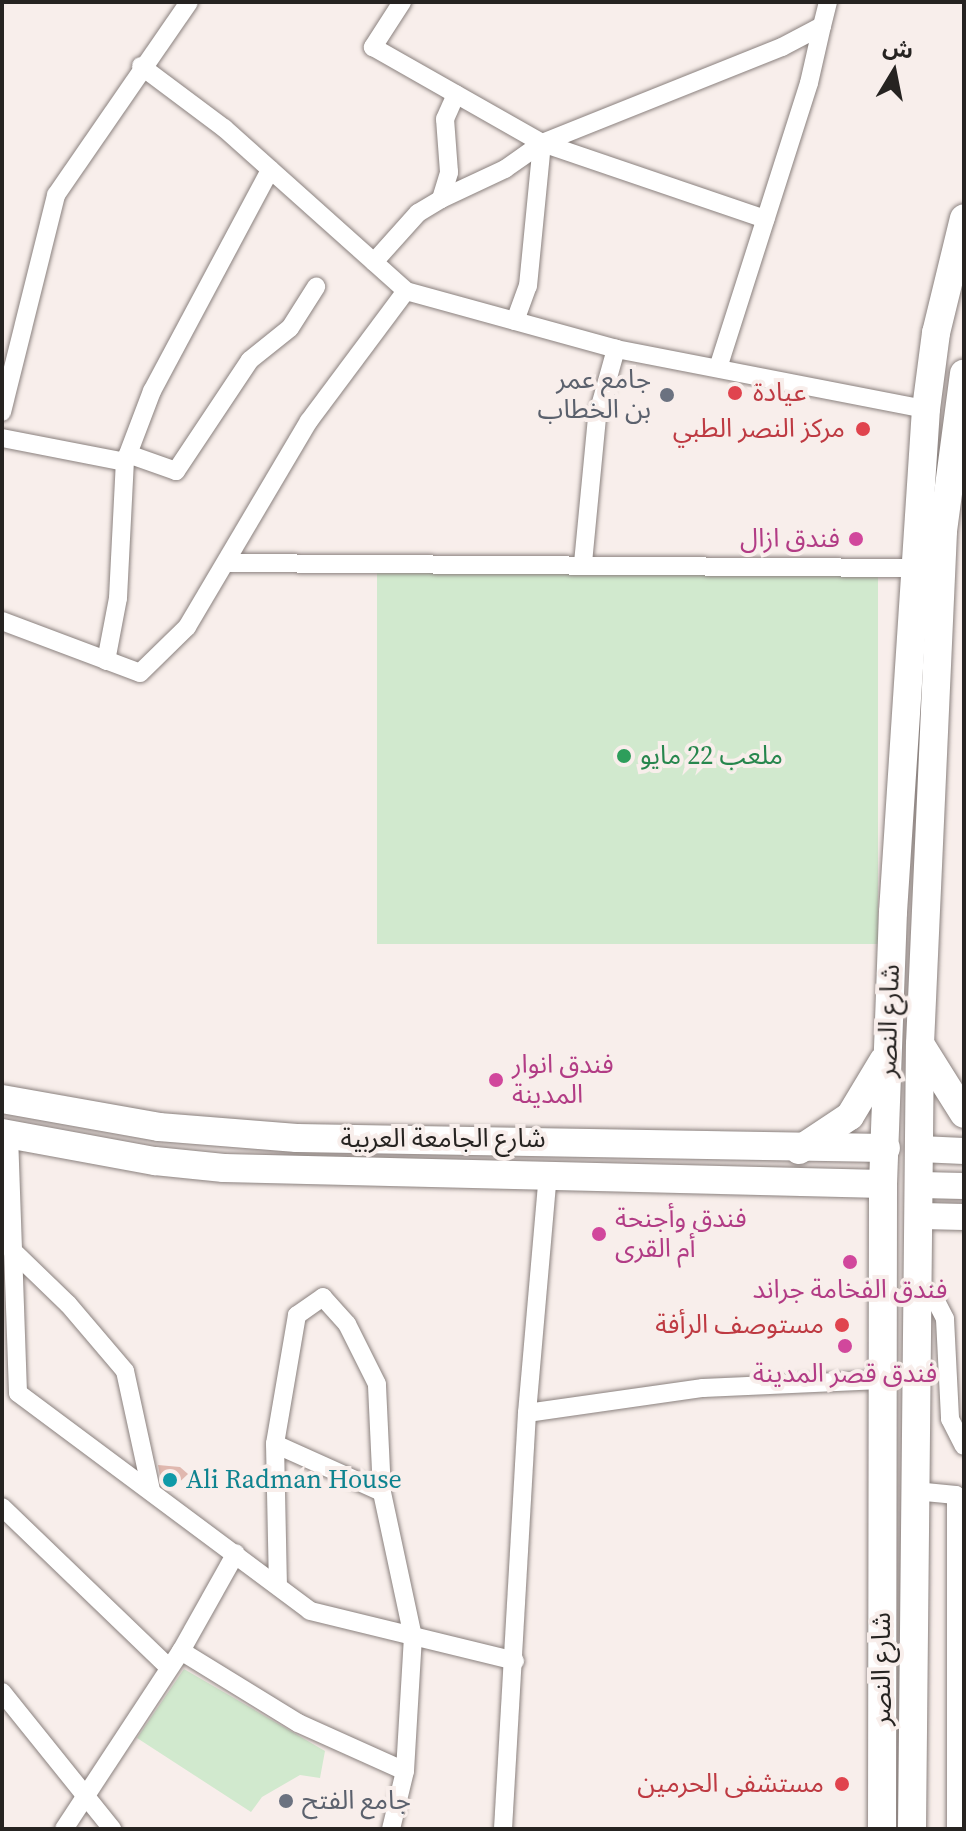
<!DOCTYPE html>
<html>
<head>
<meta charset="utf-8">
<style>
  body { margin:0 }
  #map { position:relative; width:966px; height:1831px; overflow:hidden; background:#f8eeeb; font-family:"Source Serif 4","Noto Sans Arabic",serif }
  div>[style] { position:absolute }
  .green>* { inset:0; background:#d1e9ce; transform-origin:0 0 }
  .building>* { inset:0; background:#e0b8af }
  .roads { filter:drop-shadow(0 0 2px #8a817e) drop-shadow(0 0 2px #8a817e) }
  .street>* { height:18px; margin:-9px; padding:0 9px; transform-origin:9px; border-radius:9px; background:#fff }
  .secondary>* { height:26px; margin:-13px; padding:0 13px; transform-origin:13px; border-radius:13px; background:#fff }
  .primary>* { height:28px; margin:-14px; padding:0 14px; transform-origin:14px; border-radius:14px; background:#fff }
  .dots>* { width:22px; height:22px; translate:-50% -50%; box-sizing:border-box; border:4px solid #f8eeeb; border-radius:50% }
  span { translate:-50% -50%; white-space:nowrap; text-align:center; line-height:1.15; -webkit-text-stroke:8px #f8eeeb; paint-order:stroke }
  .worship-label { font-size:26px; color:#5b616d }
  .right { translate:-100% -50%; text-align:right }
  .left { translate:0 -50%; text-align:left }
  .health-label { font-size:26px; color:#be3a42 }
  .hotel-label { font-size:26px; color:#b23c85 }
  .leisure-label { font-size:26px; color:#27864d }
  .street-label { font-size:26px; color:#262321 }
  .culture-label { font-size:26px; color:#0d838f }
  .frame { position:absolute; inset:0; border:4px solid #262321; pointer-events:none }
  .north { position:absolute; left:854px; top:32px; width:80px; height:80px; -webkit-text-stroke:6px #f8eeeb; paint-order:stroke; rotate:10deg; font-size:22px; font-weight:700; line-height:32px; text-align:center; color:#262321 }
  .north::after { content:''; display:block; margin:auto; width:28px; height:36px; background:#262321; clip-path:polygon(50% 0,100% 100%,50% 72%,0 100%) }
</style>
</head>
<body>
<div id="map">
  <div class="green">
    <div style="left:377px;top:572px;width:501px;height:372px"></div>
    <div style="clip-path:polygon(184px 1669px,325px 1751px,320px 1778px,300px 1775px,262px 1797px,251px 1812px,137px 1738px)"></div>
  </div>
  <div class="building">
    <div style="clip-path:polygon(158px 1465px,180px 1467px,188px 1474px,170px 1491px,162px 1486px)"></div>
  </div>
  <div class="roads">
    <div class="street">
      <div style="left:402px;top:2px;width:54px;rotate:122.8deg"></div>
      <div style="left:373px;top:47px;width:194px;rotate:29.6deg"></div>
      <div style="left:542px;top:143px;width:258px;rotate:-21.8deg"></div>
      <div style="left:782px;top:47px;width:45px;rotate:-27.7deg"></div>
      <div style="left:822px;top:26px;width:25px;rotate:-76deg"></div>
      <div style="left:141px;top:66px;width:104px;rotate:36.8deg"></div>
      <div style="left:224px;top:128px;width:244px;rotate:41.8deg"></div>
      <div style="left:441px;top:199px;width:71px;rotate:-25.1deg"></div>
      <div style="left:505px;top:169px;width:45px;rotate:-35.1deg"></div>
      <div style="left:374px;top:262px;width:66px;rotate:-48.1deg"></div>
      <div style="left:418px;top:213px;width:27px;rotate:-31deg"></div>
      <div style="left:441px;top:199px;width:28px;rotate:-73deg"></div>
      <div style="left:449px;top:172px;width:53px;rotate:-94.3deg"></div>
      <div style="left:445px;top:119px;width:27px;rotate:-66deg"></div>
      <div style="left:515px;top:321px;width:37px;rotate:-70deg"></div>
      <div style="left:528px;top:286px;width:144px;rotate:-84.4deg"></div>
      <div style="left:542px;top:143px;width:236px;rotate:18.8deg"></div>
      <div style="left:718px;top:368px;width:299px;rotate:-72.3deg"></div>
      <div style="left:809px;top:83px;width:58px;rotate:-77.2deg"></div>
      <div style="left:2px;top:412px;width:224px;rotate:-76deg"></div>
      <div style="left:56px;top:195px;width:234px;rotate:-55.4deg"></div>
      <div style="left:2px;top:438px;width:125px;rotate:11deg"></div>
      <div style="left:128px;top:454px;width:51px;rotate:19.5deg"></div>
      <div style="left:176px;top:471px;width:133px;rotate:-56.3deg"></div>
      <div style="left:250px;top:360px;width:51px;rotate:-38.7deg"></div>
      <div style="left:290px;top:328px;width:49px;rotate:-57.6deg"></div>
      <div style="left:227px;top:563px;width:686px;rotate:0.42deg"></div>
      <div style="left:583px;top:563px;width:147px;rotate:-84.5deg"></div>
      <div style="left:597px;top:417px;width:71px;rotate:-74.4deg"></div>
      <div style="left:2px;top:621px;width:147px;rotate:20.6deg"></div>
      <div style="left:140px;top:673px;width:66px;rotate:-44.4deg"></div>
      <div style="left:187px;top:627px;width:239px;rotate:-59.4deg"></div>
      <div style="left:309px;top:421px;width:162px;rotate:-53.3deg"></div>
      <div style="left:406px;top:291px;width:218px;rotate:15.4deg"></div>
      <div style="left:616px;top:349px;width:316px;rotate:11deg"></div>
      <div style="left:106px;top:661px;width:64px;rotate:-79.2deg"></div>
      <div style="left:118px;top:598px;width:136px;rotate:-87.1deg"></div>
      <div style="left:125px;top:462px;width:76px;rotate:-69.2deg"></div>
      <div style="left:152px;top:391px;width:251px;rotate:-61.9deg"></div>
      <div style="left:9px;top:1135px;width:258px;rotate:88deg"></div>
      <div style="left:18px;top:1393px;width:364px;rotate:36.7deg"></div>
      <div style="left:310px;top:1611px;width:211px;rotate:13.7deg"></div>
      <div style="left:12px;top:1250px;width:78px;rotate:44deg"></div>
      <div style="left:68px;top:1304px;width:88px;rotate:49.6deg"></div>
      <div style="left:125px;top:1371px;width:122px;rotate:77.7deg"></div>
      <div style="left:918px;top:1291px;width:22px;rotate:32deg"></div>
      <div style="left:937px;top:1303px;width:18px;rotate:63deg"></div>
      <div style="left:945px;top:1319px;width:100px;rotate:87.1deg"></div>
      <div style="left:950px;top:1419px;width:30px;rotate:63deg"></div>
      <div style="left:527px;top:1413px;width:178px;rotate:-8.1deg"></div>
      <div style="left:703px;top:1388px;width:178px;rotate:-2.6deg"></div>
      <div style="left:275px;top:1444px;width:117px;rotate:24.2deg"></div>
      <div style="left:915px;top:1491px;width:41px;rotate:5.6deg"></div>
      <div style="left:956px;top:1495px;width:334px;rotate:90deg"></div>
      <div style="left:2px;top:1507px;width:229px;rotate:43.9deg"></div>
      <div style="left:181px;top:1651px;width:137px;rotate:31.6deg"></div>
      <div style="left:298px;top:1723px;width:117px;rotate:24.2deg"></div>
      <div style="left:405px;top:1771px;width:134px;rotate:-86.6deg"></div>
      <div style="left:413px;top:1637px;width:148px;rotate:-102.1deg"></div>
      <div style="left:382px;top:1492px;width:108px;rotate:-92.7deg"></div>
      <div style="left:377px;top:1384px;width:67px;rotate:-116.6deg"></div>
      <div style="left:347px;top:1324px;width:36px;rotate:-132deg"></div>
      <div style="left:323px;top:1297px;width:32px;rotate:145deg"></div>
      <div style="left:297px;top:1315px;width:131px;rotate:99.7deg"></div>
      <div style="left:275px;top:1444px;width:140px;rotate:88.8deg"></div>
      <div style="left:2px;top:1692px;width:176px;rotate:51.2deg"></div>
      <div style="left:64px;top:1829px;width:213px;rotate:-56.7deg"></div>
      <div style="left:181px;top:1651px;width:112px;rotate:-60.7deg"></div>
      <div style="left:391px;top:1829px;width:60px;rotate:-76.4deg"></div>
      <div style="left:503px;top:1829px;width:417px;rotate:-86.7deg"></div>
      <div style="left:527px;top:1413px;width:240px;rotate:-85deg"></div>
    </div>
    <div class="secondary">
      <div style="left:920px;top:1149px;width:44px;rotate:2.6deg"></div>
      <div style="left:921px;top:1185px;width:43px;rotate:1.3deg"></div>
      <div style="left:922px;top:1216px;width:42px;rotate:1.4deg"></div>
    </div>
    <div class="primary">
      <div style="left:922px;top:1047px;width:79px;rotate:57.9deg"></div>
      <div style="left:2px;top:1099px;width:159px;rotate:10.1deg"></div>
      <div style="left:159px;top:1127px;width:138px;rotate:4.6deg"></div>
      <div style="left:297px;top:1138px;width:589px;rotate:0.97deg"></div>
      <div style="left:2px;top:1133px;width:156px;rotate:10.4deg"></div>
      <div style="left:155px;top:1161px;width:69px;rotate:5.8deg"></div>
      <div style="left:224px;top:1168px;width:659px;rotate:1.39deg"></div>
      <div style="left:799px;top:1150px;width:61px;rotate:-33.7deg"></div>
      <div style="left:850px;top:1116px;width:64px;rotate:-59deg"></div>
      <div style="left:882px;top:1829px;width:645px;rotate:-89.91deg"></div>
      <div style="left:883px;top:1184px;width:272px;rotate:-87.9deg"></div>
      <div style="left:893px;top:912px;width:504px;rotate:-86.25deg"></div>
      <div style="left:926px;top:409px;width:77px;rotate:-82.5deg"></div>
      <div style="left:936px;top:333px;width:118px;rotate:-76.3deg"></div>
      <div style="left:912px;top:1829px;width:785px;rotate:-89.42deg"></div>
      <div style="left:920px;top:1044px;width:514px;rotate:-87.43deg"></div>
      <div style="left:943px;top:531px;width:159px;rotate:-82.4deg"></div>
    </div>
  </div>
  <div class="dots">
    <div style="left:735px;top:393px;background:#e0444e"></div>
    <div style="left:667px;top:395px;background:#6b7280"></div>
    <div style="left:863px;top:429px;background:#e0444e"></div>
    <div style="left:856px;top:539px;background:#d1479c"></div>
    <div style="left:624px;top:756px;background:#2e9e5b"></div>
    <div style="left:496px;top:1080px;background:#d1479c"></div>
    <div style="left:599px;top:1234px;background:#d1479c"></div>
    <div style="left:850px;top:1262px;background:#d1479c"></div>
    <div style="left:842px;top:1325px;background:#e0444e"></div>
    <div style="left:845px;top:1346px;background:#d1479c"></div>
    <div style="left:170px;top:1480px;background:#0f9aa8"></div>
    <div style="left:842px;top:1784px;background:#e0444e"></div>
    <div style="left:286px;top:1801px;background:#6b7280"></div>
  </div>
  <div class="worship-label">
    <span class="right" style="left:651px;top:395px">جامع عمر<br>بن الخطاب</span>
    <span class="left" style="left:302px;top:1801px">جامع الفتح</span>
  </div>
  <div class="health-label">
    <span class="left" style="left:753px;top:393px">عيادة</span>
    <span class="right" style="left:845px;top:429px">مركز النصر الطبي</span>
    <span class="right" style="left:824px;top:1325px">مستوصف الرأفة</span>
    <span class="right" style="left:824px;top:1784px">مستشفى الحرمين</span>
  </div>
  <div class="hotel-label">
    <span class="right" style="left:840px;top:539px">فندق ازال</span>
    <span class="left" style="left:512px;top:1080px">فندق انوار<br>المدينة</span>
    <span class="left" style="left:615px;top:1234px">فندق وأجنحة<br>أم القرى</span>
    <span style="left:850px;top:1290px">فندق الفخامة جراند</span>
    <span style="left:845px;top:1374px">فندق قصر المدينة</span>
  </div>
  <div class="leisure-label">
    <span class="left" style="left:640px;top:756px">ملعب 22 مايو</span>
  </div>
  <div class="street-label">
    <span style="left:889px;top:1021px;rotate:-88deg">شارع النصر</span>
    <span style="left:443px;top:1139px">شارع الجامعة العربية</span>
    <span style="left:882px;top:1669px;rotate:-90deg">شارع النصر</span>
  </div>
  <div class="culture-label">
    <span class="left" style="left:186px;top:1480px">Ali Radman House</span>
  </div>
  <div class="frame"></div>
  <div class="north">ش</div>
</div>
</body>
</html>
